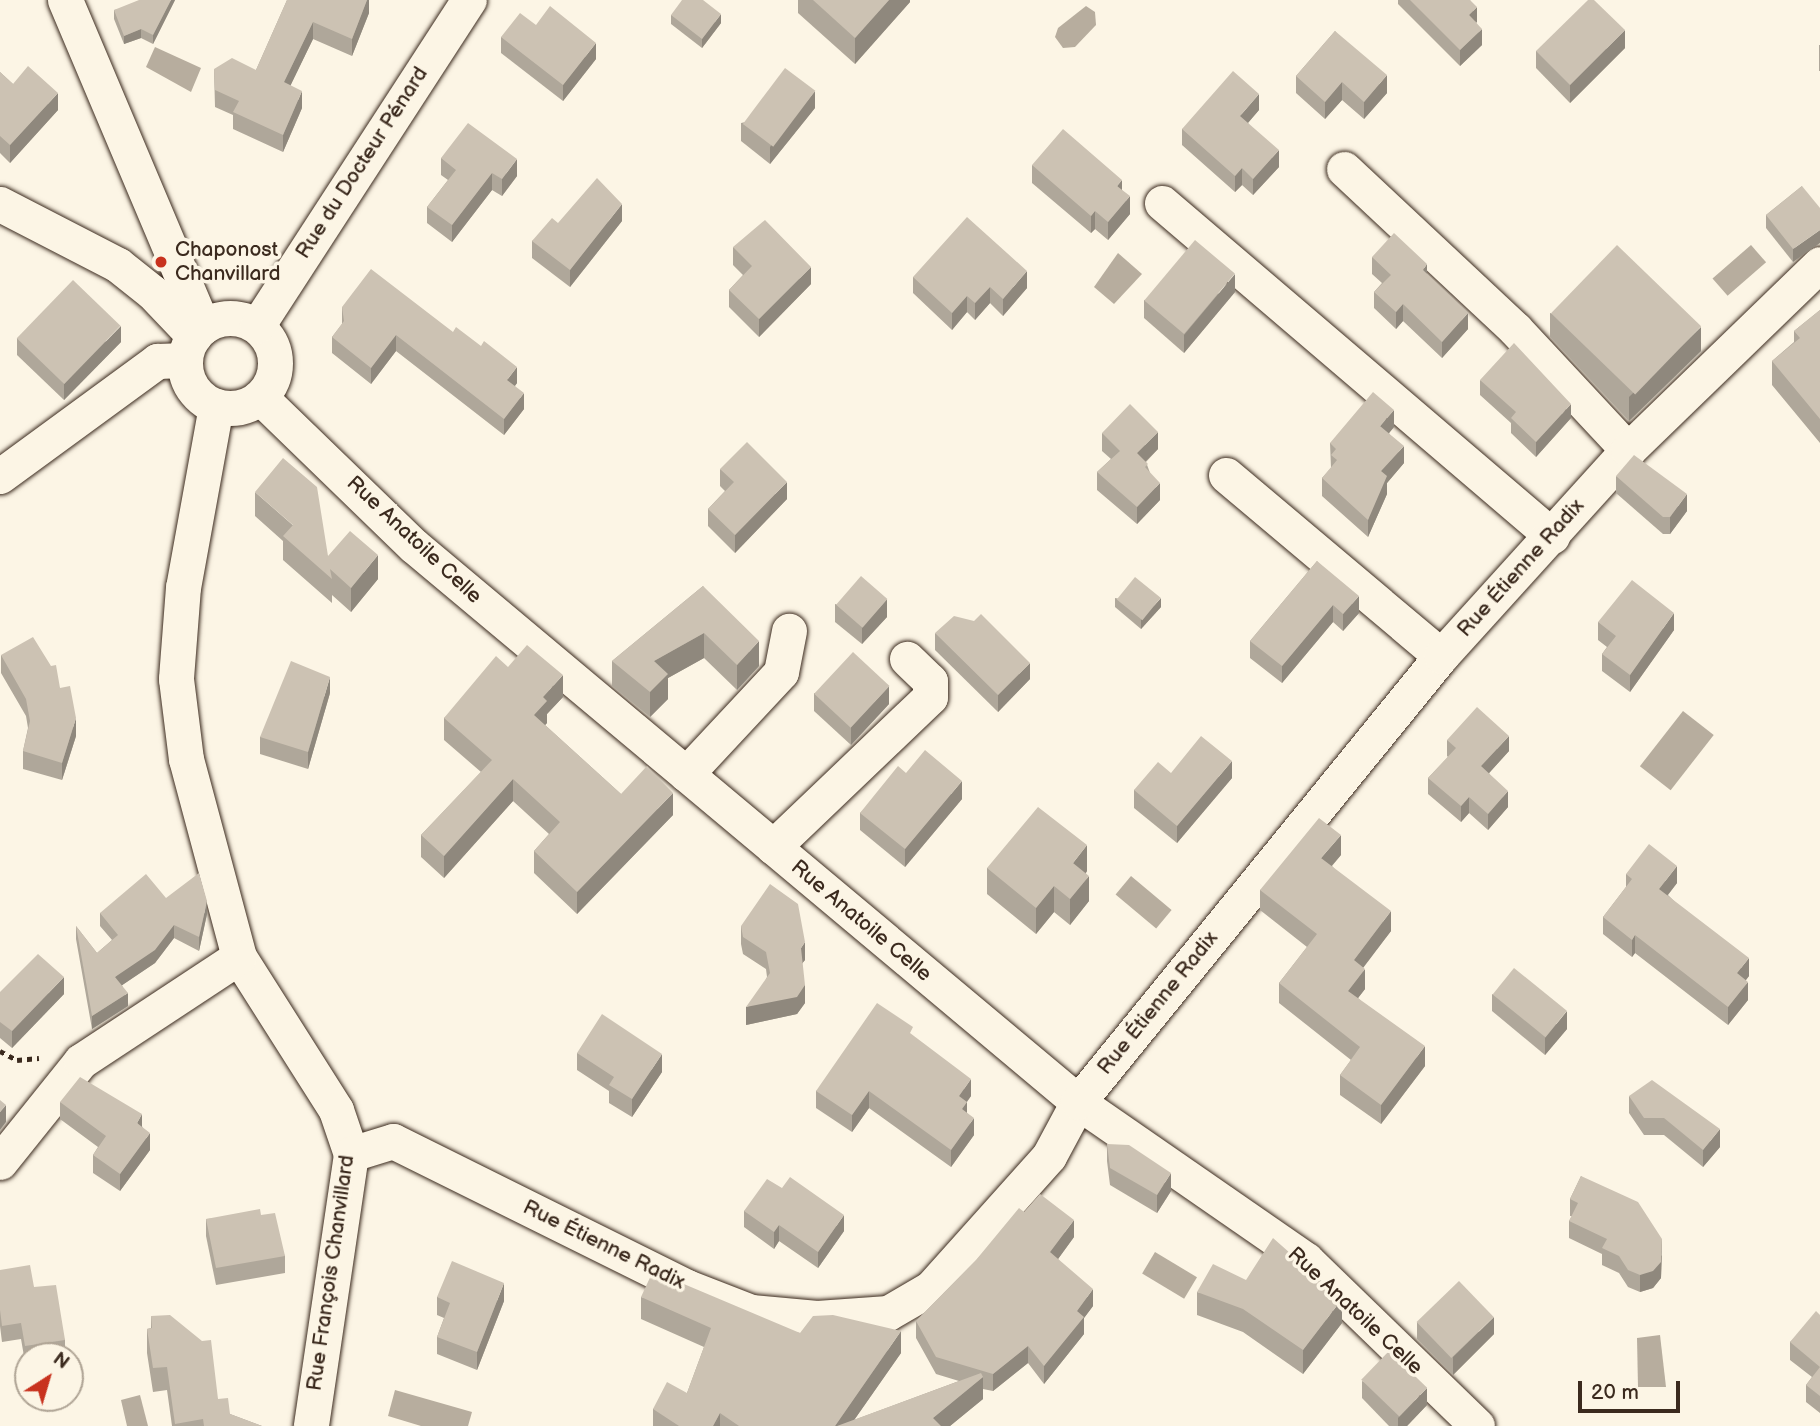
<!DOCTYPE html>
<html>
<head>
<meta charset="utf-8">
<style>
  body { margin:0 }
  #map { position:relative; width:1820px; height:1426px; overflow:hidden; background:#fcf5e5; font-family:"Balsamiq Sans",sans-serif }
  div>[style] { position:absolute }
  .water>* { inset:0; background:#b7ad9e; transform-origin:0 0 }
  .path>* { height:4.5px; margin-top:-2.25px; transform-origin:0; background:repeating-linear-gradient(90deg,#3b2a1e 0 5px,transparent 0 10px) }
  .roads { filter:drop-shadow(0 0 2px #3b2a1e) drop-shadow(0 0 2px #3b2a1e) }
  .minor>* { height:35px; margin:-17.5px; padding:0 17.5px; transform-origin:17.5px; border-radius:17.5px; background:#fcf5e5 }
  .minor>.ring { margin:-17.5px; padding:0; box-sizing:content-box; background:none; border:35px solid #fcf5e5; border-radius:50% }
  .wall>* { inset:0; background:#afa79a; transform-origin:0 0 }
  .shaded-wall>* { inset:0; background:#8f887d }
  .building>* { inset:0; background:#ccc2b3; transform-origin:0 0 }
  .dots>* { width:19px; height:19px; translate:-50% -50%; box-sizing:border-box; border:4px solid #fcf5e5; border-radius:50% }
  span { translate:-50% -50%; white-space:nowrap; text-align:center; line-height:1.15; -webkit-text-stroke:7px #fcf5e5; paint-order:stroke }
  .street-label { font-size:21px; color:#3b2a1e }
  .poi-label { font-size:21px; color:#3b2a1e }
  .left { translate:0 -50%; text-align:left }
  .north { position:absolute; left:14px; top:1342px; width:70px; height:70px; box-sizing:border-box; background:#fcf5e5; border:2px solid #afa495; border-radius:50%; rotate:37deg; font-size:19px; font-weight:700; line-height:28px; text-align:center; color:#3b2a1e }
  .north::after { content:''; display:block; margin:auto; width:24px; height:32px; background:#c8321e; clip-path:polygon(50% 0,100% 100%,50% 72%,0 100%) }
  .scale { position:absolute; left:1578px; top:1381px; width:102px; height:32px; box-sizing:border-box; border:4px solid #3b2a1e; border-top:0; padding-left:9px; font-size:21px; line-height:24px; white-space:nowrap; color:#3b2a1e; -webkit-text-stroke:5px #fcf5e5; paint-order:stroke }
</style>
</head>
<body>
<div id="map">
  <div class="water">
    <div style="clip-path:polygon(1086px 6px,1095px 12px,1096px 25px,1075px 47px,1063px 48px,1055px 37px,1058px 28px)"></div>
    <div style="clip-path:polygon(155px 47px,201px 68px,191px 92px,146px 67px)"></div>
    <div style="left:1751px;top:245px;width:23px;height:51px;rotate:49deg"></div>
    <div style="clip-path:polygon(1118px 253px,1142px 274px,1114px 304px,1094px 287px)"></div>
    <div style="left:1683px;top:711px;width:39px;height:70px;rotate:38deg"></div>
    <div style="left:1131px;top:876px;width:53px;height:24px;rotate:40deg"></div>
    <div style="left:1155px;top:1252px;width:49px;height:25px;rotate:31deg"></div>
    <div style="clip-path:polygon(1660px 1335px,1666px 1387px,1638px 1387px,1637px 1338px)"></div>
    <div style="clip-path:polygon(395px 1390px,472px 1412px,468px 1426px,421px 1426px,388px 1416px)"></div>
    <div style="clip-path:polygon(140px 1395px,148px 1426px,127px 1426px,121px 1400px)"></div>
  </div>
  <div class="path">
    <div style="left:0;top:1051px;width:19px;rotate:28deg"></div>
    <div style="left:17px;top:1060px;width:22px;rotate:-5deg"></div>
  </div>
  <div class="roads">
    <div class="minor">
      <div style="left:65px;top:0;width:355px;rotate:67.1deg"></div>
      <div style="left:1344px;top:169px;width:234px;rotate:43.1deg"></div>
      <div style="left:1515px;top:329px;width:166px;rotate:47deg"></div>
      <div style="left:1162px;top:203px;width:513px;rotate:40.49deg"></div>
      <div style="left:0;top:204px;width:133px;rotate:27.3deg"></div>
      <div style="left:118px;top:265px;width:43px;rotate:38.5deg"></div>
      <div style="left:152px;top:292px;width:61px;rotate:46.3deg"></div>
      <div class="ring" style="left:185px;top:318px;width:55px;height:55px"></div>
      <div style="left:257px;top:326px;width:389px;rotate:-57deg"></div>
      <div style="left:260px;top:397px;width:214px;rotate:44.1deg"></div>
      <div style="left:414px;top:546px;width:866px;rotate:39.94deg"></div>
      <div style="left:1078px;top:1102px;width:277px;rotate:34.7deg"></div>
      <div style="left:1306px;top:1260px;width:238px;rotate:44.1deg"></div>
      <div style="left:216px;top:406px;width:184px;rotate:100.3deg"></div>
      <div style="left:183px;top:587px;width:92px;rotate:94.4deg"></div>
      <div style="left:176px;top:679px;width:81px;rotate:82.9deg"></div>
      <div style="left:186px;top:759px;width:205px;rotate:75deg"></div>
      <div style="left:239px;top:957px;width:181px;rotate:57.6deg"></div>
      <div style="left:336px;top:1110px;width:46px;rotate:71.2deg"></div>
      <div style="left:351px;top:1154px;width:275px;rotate:98.4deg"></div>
      <div style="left:1226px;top:475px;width:281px;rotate:40.1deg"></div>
      <div style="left:0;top:476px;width:195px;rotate:-36.2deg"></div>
      <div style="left:157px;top:361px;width:28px;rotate:-2deg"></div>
      <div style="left:686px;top:774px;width:139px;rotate:-47deg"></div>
      <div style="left:781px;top:672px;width:42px;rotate:-79deg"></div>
      <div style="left:773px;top:847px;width:217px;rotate:-43.7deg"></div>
      <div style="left:930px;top:697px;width:16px;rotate:-90deg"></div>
      <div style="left:930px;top:681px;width:32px;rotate:-136deg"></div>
      <div style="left:351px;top:1154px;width:44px;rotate:-17.2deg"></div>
      <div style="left:393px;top:1141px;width:328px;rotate:26.4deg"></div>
      <div style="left:687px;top:1287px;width:69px;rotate:21.3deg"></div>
      <div style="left:751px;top:1312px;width:66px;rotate:5.2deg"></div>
      <div style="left:817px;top:1318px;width:71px;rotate:-4deg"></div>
      <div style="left:888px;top:1313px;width:50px;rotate:-30.2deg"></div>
      <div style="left:931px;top:1288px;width:177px;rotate:-48.2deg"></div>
      <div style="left:1049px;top:1156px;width:61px;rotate:-61.8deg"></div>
      <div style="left:1078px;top:1102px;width:575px;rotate:-50.86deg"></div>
      <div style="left:1441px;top:656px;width:278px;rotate:-47.8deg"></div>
      <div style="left:1628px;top:450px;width:267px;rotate:-44.1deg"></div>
      <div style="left:0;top:1162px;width:129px;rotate:-51.3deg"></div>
      <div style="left:81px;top:1061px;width:189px;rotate:-33.4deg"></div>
    </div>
  </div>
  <div class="wall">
    <div style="clip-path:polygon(175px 0,153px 44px,141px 38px,124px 44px,114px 19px,114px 10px)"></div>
    <div style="clip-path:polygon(287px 0,369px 0,369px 13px,352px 56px,313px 39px,290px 86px,302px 108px,283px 152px,233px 129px,233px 115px,215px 107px,214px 69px,256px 70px)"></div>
    <div style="clip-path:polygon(798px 0,910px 0,910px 2px,855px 64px,798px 13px)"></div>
    <div style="clip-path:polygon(1398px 0,1470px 0,1482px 45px,1460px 66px,1398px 4px)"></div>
    <div style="clip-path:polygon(671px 15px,721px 23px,702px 48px,671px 24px)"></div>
    <div style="clip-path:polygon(1335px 31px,1387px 93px,1364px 119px,1342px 100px,1325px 119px,1296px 93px,1296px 76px)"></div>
    <div style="clip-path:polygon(501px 37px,596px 59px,563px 101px,501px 53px)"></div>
    <div style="left:1820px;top:45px;width:26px;height:1px;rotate:90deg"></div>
    <div style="clip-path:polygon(1625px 48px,1570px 103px,1536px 68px,1536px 51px)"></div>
    <div style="clip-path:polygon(0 72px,13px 84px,58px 110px,10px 163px,0 153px)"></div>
    <div style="clip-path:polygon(815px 108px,770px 164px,741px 141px,741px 123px)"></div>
    <div style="clip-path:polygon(1259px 110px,1248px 123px,1279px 167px,1253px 195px,1242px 185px,1235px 192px,1182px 145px,1182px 129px)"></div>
    <div style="clip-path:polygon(441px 158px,517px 176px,502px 196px,492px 190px,452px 242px,427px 223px,427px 207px,448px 180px,441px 175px)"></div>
    <div style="clip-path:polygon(1032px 165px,1122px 190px,1130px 214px,1108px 240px,1095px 229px,1091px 233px,1032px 183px)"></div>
    <div style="clip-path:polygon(1802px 186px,1793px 262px,1766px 228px,1766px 215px)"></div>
    <div style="clip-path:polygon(622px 221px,570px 287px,532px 258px,532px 241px,558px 223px)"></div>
    <div style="clip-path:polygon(733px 247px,811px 284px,759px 337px,729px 307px,729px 290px,743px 275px,733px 265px)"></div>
    <div style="clip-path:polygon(1372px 257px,1427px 274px,1468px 329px,1442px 358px,1403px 321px,1396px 329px,1374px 308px,1374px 292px,1382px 283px,1372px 274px)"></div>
    <div style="clip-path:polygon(913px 277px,1027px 288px,1003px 316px,990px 303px,975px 320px,967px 312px,952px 330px,913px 293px)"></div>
    <div style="clip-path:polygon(1235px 292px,1184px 353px,1144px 318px,1144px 300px)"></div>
    <div style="clip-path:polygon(342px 307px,517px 383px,515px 386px,524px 409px,504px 435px,396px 351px,371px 384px,332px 353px,332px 337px,342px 324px)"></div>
    <div style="clip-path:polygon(1820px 310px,1820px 443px,1772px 385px,1772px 361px,1794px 342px,1794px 331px)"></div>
    <div style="clip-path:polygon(1550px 313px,1701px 351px,1629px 421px,1550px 337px)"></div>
    <div style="clip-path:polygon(17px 338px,121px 342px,64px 400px,17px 355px)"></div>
    <div style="clip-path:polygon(1480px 380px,1571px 418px,1536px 457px,1511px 433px,1511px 423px,1480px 395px)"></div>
    <div style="clip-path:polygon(1394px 427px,1389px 433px,1404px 463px,1387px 483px,1387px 494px,1368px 537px,1322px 496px,1322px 478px,1331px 468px,1330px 443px)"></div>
    <div style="clip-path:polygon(1102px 433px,1158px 449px,1146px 462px,1160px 500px,1137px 524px,1097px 490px,1097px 472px,1111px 459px,1102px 451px)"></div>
    <div style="clip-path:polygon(720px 469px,787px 499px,735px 553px,708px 526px,708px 509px,725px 491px,720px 486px)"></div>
    <div style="clip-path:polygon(1616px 476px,1687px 511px,1670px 534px,1663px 534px,1616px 493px)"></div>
    <div style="clip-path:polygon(255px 492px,328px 556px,378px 579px,351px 612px,332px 595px,332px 603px,283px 560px,283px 541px,255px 516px)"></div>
    <div style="clip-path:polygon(1317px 561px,1359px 613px,1343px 631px,1333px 622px,1282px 683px,1250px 658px,1250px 641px)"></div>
    <div style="clip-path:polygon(703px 586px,759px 666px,737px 690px,704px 658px,668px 678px,668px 699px,650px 717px,612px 686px,612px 661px)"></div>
    <div style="clip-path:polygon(1115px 598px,1161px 607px,1141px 629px,1115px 607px)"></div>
    <div style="clip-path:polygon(835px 604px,887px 617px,862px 644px,835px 622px)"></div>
    <div style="clip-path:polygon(1598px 622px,1674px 630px,1630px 692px,1602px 671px,1602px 654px,1607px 647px,1598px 640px)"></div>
    <div style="clip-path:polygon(935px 633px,1030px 679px,998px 712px,935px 650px)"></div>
    <div style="clip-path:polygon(1px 655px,60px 688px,76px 736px,62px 780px,23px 769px,23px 751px,28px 728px,26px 716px,1px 673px)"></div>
    <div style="clip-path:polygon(508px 667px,563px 697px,547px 714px,547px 723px,545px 725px,621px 794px,673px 815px,577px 914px,534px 873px,534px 851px,549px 834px,513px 801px,444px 878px,421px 857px,421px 835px,481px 772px,444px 740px,444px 718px)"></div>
    <div style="clip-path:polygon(330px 693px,308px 769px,260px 754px,260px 737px)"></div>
    <div style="clip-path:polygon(814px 693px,889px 704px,851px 745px,814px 711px)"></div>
    <div style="clip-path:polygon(1447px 740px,1509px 751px,1489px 773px,1508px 807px,1488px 830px,1469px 813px,1461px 822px,1428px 794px,1428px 778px,1448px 757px,1447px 756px)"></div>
    <div style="clip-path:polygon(906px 773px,962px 799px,905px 867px,860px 830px,860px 813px)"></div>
    <div style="clip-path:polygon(1171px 773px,1232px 778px,1177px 843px,1134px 808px,1134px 790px)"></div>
    <div style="clip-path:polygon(1341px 855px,1332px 866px,1391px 931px,1363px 967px,1365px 989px,1358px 998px,1425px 1066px,1381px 1124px,1340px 1095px,1340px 1075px,1351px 1060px,1279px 1003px,1279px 983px,1307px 947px,1260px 910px,1260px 890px)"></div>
    <div style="clip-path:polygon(987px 868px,1087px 871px,1086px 873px,1089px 901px,1070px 925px,1054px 912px,1036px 934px,987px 894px)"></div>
    <div style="clip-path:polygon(1626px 874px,1677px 883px,1668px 895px,1749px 976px,1746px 980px,1748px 1000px,1728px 1025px,1635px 953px,1632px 957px,1603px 934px,1603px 917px,1626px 887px)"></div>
    <div style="clip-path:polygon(166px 898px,207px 914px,199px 951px,174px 938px,155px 963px,122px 985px,128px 1006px,92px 1029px,76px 939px,76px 926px,97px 953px,112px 940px,100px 926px,100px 913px)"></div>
    <div style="clip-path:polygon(741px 926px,805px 960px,802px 963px,805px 1003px,797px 1014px,746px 1025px,767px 977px,766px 969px,743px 954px,741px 944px)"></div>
    <div style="clip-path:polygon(0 992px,64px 994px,12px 1048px,0 1038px)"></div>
    <div style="clip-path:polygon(1492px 994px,1567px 1029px,1545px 1055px,1492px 1011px)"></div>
    <div style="clip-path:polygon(913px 1036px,971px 1096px,967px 1102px,967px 1113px,974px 1135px,951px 1167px,869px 1108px,852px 1132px,816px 1108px,816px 1091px)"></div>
    <div style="clip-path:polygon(577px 1053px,662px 1072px,632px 1117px,609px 1103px,609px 1091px,577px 1070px)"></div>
    <div style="clip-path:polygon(1629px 1096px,1720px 1147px,1703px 1167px,1664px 1135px,1644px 1135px,1629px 1113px)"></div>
    <div style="clip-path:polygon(60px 1102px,142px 1126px,150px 1150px,120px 1191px,93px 1173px,93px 1155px,98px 1147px,60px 1119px)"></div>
    <div style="clip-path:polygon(1107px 1144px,1171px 1191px,1157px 1213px,1110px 1185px,1107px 1161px)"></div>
    <div style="clip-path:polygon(1581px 1176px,1662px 1256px,1661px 1278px,1653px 1288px,1640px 1292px,1628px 1287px,1619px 1273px,1602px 1265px,1602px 1254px,1569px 1238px,1569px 1221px,1572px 1216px,1570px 1216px,1570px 1199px)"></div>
    <div style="clip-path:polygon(782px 1188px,844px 1231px,818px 1268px,779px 1241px,774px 1249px,744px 1227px,744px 1211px)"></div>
    <div style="clip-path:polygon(1024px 1212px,1074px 1237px,1058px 1259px,1093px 1306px,1084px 1318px,1084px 1334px,1044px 1384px,1028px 1363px,993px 1391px,983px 1389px,983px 1399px,950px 1426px,653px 1426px,653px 1409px,687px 1393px,704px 1347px,641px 1319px,641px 1297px,800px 1333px,901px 1353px,854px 1420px,959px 1381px,936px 1374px,916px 1338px,916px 1321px)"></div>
    <div style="clip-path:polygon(261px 1215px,285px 1256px,285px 1273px,216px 1285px,206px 1236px,206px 1219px)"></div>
    <div style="clip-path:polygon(0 1270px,34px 1287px,65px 1340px,65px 1355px,28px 1356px,28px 1361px,25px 1362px,21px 1339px,2px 1342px,0 1326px)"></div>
    <div style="clip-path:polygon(1197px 1292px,1342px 1323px,1303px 1374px,1243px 1332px,1197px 1315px)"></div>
    <div style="clip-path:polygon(437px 1297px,504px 1301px,477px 1370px,437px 1354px,437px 1337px,444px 1318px,437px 1315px)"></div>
    <div style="clip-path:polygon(1820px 1315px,1820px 1413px,1806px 1402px,1806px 1385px,1812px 1377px,1790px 1360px,1790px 1342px)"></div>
    <div style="clip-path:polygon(151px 1316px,230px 1414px,262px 1426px,172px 1426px,167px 1390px,153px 1392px,147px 1353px,147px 1329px,151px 1328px)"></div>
    <div style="clip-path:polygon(1417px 1322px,1494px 1334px,1453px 1375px,1417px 1339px)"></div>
    <div style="clip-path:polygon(1362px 1381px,1427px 1405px,1407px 1426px,1389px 1426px,1362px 1398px)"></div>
  </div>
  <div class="shaded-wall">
    <div style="clip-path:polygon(171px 0,175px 0,153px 44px,153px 35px)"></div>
    <div style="clip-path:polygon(367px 0,369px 0,369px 13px,352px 56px,352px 39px)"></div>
    <div style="clip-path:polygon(889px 0,910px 0,910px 2px,855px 64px,855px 38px)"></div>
    <div style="clip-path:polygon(1477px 7px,1477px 23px,1469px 15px)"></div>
    <div style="clip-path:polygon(721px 14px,721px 23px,702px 48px,702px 39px)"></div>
    <div style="clip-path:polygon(313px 22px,313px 39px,284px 99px,284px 82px)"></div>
    <div style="clip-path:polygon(141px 29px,141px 38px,124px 44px,124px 36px)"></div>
    <div style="clip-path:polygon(1482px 29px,1482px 45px,1460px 66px,1460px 50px)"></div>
    <div style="clip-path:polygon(1625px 30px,1625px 48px,1570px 103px,1570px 85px)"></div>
    <div style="clip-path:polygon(596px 43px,596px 59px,563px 101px,563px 85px)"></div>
    <div style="clip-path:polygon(1387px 75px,1387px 93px,1364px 119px,1364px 102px)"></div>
    <div style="clip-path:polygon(1342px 82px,1342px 100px,1325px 119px,1325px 102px)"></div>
    <div style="clip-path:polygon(302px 91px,302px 108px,283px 152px,283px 135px)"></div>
    <div style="clip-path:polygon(815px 91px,815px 108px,770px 164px,770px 147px)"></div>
    <div style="clip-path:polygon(58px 93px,58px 110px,10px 163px,10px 145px)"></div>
    <div style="clip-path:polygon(1259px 94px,1259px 110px,1240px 132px,1240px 116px)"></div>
    <div style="clip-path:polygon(1279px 150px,1279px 167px,1253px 195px,1253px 179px)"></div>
    <div style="clip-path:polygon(517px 159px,517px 176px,502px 196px,502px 179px)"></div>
    <div style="clip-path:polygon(1242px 168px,1242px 185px,1235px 192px,1235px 176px)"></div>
    <div style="clip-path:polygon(492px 173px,492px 190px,452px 242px,452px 225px)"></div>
    <div style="clip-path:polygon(1122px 180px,1122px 197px,1117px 186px)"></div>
    <div style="clip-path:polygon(1130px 196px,1130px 214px,1108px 240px,1108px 222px)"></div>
    <div style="clip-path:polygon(622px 204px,622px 221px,570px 287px,570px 270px)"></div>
    <div style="clip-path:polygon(1095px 211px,1095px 229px,1091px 233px,1091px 216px)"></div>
    <div style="clip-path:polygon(1820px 230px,1820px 243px,1793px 262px,1793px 249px)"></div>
    <div style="clip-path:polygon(1427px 264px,1427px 280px,1423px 270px)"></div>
    <div style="clip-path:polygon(811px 267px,811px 284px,759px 337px,759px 319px)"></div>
    <div style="clip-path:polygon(1027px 271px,1027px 288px,1003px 316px,1003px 299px)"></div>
    <div style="clip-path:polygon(1235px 274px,1235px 292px,1184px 353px,1184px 335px)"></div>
    <div style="clip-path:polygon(990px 287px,990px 303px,975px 320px,975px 303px)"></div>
    <div style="clip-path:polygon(967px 296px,967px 312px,952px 330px,952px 313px)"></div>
    <div style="clip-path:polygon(1403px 304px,1403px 321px,1396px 329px,1396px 312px)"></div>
    <div style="clip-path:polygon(1468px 313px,1468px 329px,1442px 358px,1442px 342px)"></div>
    <div style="clip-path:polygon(121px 326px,121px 342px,64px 400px,64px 384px)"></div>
    <div style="clip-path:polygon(1701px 327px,1701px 351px,1629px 421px,1629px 397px)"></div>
    <div style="clip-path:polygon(396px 335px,396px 351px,371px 384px,371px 368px)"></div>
    <div style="clip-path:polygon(517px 367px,517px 383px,507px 396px,507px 380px)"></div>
    <div style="clip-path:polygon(524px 393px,524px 409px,504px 435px,504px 419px)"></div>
    <div style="clip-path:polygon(1571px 404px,1571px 418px,1536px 457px,1536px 442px)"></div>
    <div style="clip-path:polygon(1394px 410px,1394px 427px,1380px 444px,1380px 426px)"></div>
    <div style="clip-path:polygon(1158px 432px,1158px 449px,1137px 470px,1137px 453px)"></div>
    <div style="clip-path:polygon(1404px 446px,1404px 463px,1387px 483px,1387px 494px,1368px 537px,1368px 520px,1381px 471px)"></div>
    <div style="clip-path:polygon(787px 482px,787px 499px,735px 553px,735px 535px)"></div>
    <div style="clip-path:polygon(1160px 483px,1160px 500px,1137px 524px,1137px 507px)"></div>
    <div style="clip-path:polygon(1687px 494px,1687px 511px,1670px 534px,1670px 517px)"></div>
    <div style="clip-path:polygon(378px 555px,378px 579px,351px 612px,351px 588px)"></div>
    <div style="clip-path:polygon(1359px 596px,1359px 613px,1343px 631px,1343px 614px)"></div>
    <div style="clip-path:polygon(1161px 598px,1161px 607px,1141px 629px,1141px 620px)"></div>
    <div style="clip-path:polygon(887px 599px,887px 617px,862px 644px,862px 627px)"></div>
    <div style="clip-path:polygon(1333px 605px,1333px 622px,1282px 683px,1282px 666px)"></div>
    <div style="clip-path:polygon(1674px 613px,1674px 630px,1630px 692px,1630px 675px)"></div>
    <div style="clip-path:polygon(704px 633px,704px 658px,668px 678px,668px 699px,650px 717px,650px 692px,654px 661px)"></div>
    <div style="clip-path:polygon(759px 641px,759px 666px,737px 690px,737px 665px)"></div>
    <div style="clip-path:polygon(1030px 663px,1030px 679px,998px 712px,998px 695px)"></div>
    <div style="clip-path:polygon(563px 675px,563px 697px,547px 714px,547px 723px,534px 737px,534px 715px,543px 697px)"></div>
    <div style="clip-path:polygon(330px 677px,330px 693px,308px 769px,308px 752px)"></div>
    <div style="clip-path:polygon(889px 686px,889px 704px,851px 745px,851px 727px)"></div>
    <div style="clip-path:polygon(76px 718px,76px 736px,62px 780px,62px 763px)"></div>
    <div style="clip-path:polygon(1509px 736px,1509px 751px,1481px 782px,1481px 766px)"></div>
    <div style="clip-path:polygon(1232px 761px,1232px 778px,1177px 843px,1177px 826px)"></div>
    <div style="clip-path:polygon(513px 779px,513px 801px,444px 878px,444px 856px)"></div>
    <div style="clip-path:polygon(962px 781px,962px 799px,905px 867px,905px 849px)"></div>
    <div style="clip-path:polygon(1508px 791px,1508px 807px,1488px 830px,1488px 814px)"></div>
    <div style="clip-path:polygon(673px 793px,673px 815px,577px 914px,577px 892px)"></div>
    <div style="clip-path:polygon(1469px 797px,1469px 813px,1461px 822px,1461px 806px)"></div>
    <div style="clip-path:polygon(1341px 835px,1341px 855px,1321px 878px,1321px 858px)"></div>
    <div style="clip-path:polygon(1087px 845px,1087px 871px,1073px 889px,1073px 863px)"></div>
    <div style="clip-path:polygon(1677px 866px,1677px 883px,1659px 906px,1659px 889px)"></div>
    <div style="clip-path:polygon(1089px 876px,1089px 901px,1070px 925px,1070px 899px)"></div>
    <div style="clip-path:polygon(1054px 886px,1054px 912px,1036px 934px,1036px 908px)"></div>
    <div style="clip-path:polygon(207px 901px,207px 914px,199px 951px,199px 937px)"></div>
    <div style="clip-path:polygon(1391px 911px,1391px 931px,1354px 980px,1354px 960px)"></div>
    <div style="clip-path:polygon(174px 925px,174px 938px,155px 963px,115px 990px,115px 977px)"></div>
    <div style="clip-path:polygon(1635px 935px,1635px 953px,1632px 957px,1632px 940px)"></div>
    <div style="clip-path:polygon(805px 942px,805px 960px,801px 965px,801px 948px)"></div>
    <div style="clip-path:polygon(1749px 958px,1749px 976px,1737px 991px,1737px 973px)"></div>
    <div style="clip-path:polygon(1365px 969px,1365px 989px,1348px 1011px,1348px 991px)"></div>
    <div style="clip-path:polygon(64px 977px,64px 994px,12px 1048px,12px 1031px)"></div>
    <div style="clip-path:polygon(1748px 982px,1748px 1000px,1728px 1025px,1728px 1007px)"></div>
    <div style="clip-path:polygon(805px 985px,805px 1003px,797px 1014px,746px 1025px,746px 1007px)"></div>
    <div style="clip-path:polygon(128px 993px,128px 1006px,92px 1029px,92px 1016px)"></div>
    <div style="clip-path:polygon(1567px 1011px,1567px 1029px,1545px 1055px,1545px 1038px)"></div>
    <div style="clip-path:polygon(1425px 1046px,1425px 1066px,1381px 1124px,1381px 1105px)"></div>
    <div style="clip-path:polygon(662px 1054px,662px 1072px,632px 1117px,632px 1099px)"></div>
    <div style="clip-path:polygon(971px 1079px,971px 1096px,959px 1112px,959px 1096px)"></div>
    <div style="clip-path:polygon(869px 1091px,869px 1108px,852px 1132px,852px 1115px)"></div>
    <div style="clip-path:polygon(967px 1102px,967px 1119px,962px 1109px)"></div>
    <div style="clip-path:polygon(6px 1105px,6px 1122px,0 1130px,0 1112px)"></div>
    <div style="clip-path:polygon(142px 1114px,142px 1131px,137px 1123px)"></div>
    <div style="clip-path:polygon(974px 1118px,974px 1135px,951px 1167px,951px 1150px)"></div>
    <div style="clip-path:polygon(1720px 1129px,1720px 1147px,1703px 1167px,1703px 1150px)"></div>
    <div style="clip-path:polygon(150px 1133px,150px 1150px,120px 1191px,120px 1174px)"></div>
    <div style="clip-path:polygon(1171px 1173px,1171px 1191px,1157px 1213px,1157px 1195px)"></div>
    <div style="clip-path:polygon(844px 1215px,844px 1231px,818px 1268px,818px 1252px)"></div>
    <div style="clip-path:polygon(1074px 1220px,1074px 1237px,1050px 1270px,1050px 1252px)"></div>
    <div style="clip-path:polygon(779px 1225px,779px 1241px,774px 1249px,774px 1232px)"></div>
    <div style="clip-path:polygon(1662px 1239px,1661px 1278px,1653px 1288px,1640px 1292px,1640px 1275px)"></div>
    <div style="clip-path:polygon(504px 1283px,504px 1301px,477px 1370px,477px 1352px)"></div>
    <div style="clip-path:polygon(1093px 1289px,1093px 1306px,1084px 1318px,1084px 1334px,1044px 1384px,1044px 1366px,1077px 1311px)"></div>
    <div style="clip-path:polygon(1342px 1299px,1342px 1323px,1303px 1374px,1303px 1350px)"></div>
    <div style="clip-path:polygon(1494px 1317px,1494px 1334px,1453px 1375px,1453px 1357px)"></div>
    <div style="clip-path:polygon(901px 1331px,901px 1353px,850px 1426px,835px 1426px)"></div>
    <div style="clip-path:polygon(1028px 1346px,1028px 1363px,993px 1391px,993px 1374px)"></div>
    <div style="clip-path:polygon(983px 1377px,983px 1399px,950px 1426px,933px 1426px,933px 1418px)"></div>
    <div style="clip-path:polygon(1427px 1388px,1427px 1405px,1407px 1426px,1398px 1426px,1398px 1418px)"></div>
    <div style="clip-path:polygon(720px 1413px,720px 1426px,713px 1426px)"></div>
  </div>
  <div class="building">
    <div style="clip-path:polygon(139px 0,171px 0,153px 35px,141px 29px,124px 36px,114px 10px)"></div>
    <div style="clip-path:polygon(287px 0,367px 0,352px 39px,313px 22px,284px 82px,302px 91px,283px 135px,233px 112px,239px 101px,215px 90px,214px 69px,232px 58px,256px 70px)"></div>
    <div style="clip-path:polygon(682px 0,703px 0,721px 14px,702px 39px,671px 15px)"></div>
    <div style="clip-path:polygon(813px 0,889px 0,855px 38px)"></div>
    <div style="clip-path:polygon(1410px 0,1470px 0,1477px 7px,1469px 15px,1482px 29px,1460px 50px)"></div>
    <div style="clip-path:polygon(1588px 0,1594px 0,1625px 30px,1570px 85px,1536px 51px)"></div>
    <div style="clip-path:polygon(550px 6px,596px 43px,563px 85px,501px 37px,520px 13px,536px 25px)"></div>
    <div style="clip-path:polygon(1335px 31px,1387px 75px,1364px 102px,1342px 82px,1325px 102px,1296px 76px)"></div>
    <div style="clip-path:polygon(28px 66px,58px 93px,10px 145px,0 136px,0 72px,13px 84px)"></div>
    <div style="left:785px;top:68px;width:38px;height:70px;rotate:37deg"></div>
    <div style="clip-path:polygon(1233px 71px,1259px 94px,1240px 116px,1279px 150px,1253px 179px,1242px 168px,1235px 176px,1182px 129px)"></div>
    <div style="clip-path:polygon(468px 123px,517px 159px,502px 179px,492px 173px,452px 225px,427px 207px,456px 170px,441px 158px)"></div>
    <div style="clip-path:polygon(1063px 129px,1122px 180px,1117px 186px,1130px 196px,1108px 222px,1095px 211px,1091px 216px,1032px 165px)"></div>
    <div style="clip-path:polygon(597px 178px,622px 204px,570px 270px,532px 241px,552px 218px,558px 223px)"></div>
    <div style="clip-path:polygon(1802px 186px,1820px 208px,1820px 230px,1793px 249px,1766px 215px)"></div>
    <div style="clip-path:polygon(967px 217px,1027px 271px,1003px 299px,990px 287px,975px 303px,967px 296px,952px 313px,913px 277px)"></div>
    <div style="clip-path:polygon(765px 220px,811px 267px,759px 319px,729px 290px,752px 266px,733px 247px)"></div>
    <div style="clip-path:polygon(1394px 233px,1427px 264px,1423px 270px,1468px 313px,1442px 342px,1403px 304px,1396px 312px,1374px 292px,1391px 275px,1372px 257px)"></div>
    <div style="left:1195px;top:240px;width:52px;height:79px;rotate:40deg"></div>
    <div style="left:1617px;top:245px;width:117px;height:95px;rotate:44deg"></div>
    <div style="clip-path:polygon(371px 269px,453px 332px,456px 327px,481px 346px,484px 341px,517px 367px,507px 380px,524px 393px,504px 419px,396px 335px,371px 368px,332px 337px,344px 321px,342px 307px)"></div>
    <div style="left:73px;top:280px;width:66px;height:81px;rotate:44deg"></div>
    <div style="clip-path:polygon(1820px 310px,1820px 419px,1772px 361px,1800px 338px,1794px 331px)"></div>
    <div style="clip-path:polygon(1514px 343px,1571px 404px,1536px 442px,1511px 418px,1516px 412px,1480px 380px)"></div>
    <div style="clip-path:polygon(1373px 392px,1394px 410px,1380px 426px,1404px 446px,1381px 471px,1387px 476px,1368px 520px,1322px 478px,1337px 460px,1331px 455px,1336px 449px,1330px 443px)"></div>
    <div style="clip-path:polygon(1130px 404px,1158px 432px,1137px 453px,1148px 464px,1145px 467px,1160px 483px,1137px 507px,1097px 472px,1120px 451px,1102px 433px)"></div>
    <div style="clip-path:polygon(747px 442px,787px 482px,735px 535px,708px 509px,734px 482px,720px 469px)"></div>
    <div style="clip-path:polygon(1634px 455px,1687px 494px,1670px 517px,1663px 517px,1616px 476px)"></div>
    <div style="clip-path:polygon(283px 458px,317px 487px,328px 556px,350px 531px,378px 555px,351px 588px,330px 569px,332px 579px,283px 536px,293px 525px,255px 492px)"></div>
    <div style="clip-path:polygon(1317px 561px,1359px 596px,1343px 614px,1333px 605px,1282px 666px,1250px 641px)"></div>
    <div style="left:861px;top:576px;width:35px;height:38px;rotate:41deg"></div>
    <div style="left:1135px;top:577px;width:33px;height:29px;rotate:39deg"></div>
    <div style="clip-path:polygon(1632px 580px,1674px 613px,1630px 675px,1602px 654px,1616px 636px,1598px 622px)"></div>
    <div style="clip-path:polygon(703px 586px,759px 641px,737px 665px,704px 633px,654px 661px,668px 674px,650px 692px,612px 661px)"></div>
    <div style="clip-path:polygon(981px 614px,1030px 663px,998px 695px,935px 633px,954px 616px,974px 621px)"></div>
    <div style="clip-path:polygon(33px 637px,51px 666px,56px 665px,60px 688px,70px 686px,76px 718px,62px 763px,23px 751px,30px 721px,26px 699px,1px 655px)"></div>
    <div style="clip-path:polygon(527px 645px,563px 675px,543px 697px,547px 701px,534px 715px,621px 794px,647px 766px,673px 793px,577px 892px,534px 851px,560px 822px,513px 779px,444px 856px,421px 835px,492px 760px,444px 718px,496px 656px,508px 667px)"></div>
    <div style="left:853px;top:652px;width:50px;height:57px;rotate:43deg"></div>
    <div style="clip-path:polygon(291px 661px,330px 677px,308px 752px,260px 737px)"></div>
    <div style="clip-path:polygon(1477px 707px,1509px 736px,1481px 766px,1508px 791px,1488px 814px,1469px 797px,1461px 806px,1428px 778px,1456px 748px,1447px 740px)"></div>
    <div style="clip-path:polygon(1201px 736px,1232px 761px,1177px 826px,1134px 790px,1158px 762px,1171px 773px)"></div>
    <div style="clip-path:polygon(925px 750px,962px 781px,905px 849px,860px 813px,898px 766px,906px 773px)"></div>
    <div style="clip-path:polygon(1038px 807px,1087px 845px,1073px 863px,1089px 876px,1070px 899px,1054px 886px,1036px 908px,987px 868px)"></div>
    <div style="clip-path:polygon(1319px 818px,1341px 835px,1321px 858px,1391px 911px,1354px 960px,1365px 969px,1348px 991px,1425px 1046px,1381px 1105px,1340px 1075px,1360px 1047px,1279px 983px,1317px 934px,1260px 890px)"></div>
    <div style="clip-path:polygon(1649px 844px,1677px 866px,1659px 889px,1749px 958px,1737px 973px,1748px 982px,1728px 1007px,1635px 935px,1632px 940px,1603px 917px,1632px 879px,1626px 874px)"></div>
    <div style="clip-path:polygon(199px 873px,207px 901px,199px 937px,174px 925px,155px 950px,115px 977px,128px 993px,92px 1016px,76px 926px,97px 953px,118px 935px,100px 913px,146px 874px,166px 898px)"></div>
    <div style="clip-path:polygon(770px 884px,798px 904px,805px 942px,801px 948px,805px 985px,797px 997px,746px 1007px,770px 973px,766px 952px,743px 937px,741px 926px)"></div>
    <div style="clip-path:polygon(38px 954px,64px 977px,12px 1031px,0 1022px,0 992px)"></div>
    <div style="left:1514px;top:968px;width:68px;height:34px;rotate:39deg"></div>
    <div style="clip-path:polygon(877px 1003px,913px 1027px,910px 1033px,971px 1079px,959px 1096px,967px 1102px,962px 1109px,974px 1118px,951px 1150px,869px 1091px,852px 1115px,816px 1091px)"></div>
    <div style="clip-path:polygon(602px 1014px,662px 1054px,632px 1099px,609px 1085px,614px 1077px,577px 1053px)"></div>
    <div style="clip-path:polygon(80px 1077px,142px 1114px,137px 1123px,150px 1133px,120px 1174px,93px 1155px,106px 1136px,60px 1102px)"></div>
    <div style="clip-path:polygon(1652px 1080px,1720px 1129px,1703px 1150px,1664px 1118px,1644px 1118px,1629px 1096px)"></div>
    <div style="clip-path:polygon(0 1100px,6px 1105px,0 1112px)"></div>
    <div style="clip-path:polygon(1107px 1144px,1129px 1145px,1171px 1173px,1157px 1195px,1110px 1168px)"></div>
    <div style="clip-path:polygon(1581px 1176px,1638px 1202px,1662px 1239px,1661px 1262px,1653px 1271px,1640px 1275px,1628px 1270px,1619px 1256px,1602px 1248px,1607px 1239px,1569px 1221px,1578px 1203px,1570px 1199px)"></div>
    <div style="clip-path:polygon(790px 1177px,844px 1215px,818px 1252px,779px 1225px,774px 1232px,744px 1211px,767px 1179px,782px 1188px)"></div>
    <div style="clip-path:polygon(1040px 1194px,1074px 1220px,1050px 1252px,1093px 1289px,1077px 1311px,1084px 1317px,1044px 1366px,1028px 1346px,993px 1374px,936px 1357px,916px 1321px,976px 1260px,1019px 1208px,1024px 1212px)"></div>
    <div style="clip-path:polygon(260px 1209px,261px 1215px,275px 1213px,285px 1256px,216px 1268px,206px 1219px)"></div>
    <div style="clip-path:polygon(1273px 1238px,1342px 1299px,1303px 1350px,1243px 1309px,1197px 1292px,1213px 1264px,1246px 1280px)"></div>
    <div style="clip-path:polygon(452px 1261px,504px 1283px,477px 1352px,437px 1337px,450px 1303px,437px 1297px)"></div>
    <div style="clip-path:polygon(30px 1265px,34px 1287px,56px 1285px,65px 1340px,25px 1346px,21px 1323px,2px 1326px,0 1310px,0 1270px)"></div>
    <div style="clip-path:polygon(653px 1271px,800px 1333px,813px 1316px,833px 1315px,901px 1331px,835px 1426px,739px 1426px,720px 1413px,713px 1426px,679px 1426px,653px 1409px,667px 1382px,687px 1393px,711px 1328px,641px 1297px)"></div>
    <div style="left:1459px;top:1281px;width:50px;height:59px;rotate:46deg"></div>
    <div style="clip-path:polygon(1816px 1311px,1820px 1315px,1820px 1367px,1790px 1342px)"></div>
    <div style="clip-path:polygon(170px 1315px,202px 1341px,211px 1340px,218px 1399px,228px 1398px,230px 1414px,262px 1426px,204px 1426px,203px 1419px,175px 1424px,167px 1367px,153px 1368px,147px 1329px,152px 1328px,151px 1316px)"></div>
    <div style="left:1389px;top:1351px;width:53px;height:40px;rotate:44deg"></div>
    <div style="clip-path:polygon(1820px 1367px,1820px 1396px,1806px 1385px)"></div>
    <div style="clip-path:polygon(981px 1373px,983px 1377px,933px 1418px,941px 1426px,837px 1426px)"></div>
  </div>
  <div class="dots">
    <div style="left:161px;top:262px;background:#c8321e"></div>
  </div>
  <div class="street-label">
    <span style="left:362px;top:163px;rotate:-57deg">Rue du Docteur Pénard</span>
    <span style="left:414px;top:540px;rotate:43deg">Rue Anatoile Celle</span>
    <span style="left:1521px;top:568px;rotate:-48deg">Rue Étienne Radix</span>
    <span style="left:861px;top:921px;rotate:40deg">Rue Anatoile Celle</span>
    <span style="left:1158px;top:1003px;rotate:-51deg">Rue Étienne Radix</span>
    <span style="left:604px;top:1245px;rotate:26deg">Rue Étienne Radix</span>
    <span style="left:331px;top:1273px;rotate:-82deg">Rue François Chanvillard</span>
    <span style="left:1355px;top:1311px;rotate:43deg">Rue Anatoile Celle</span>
  </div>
  <div class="poi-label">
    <span class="left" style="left:175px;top:262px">Chaponost<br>Chanvillard</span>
  </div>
  <div class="north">N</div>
  <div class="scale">20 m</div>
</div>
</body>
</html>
